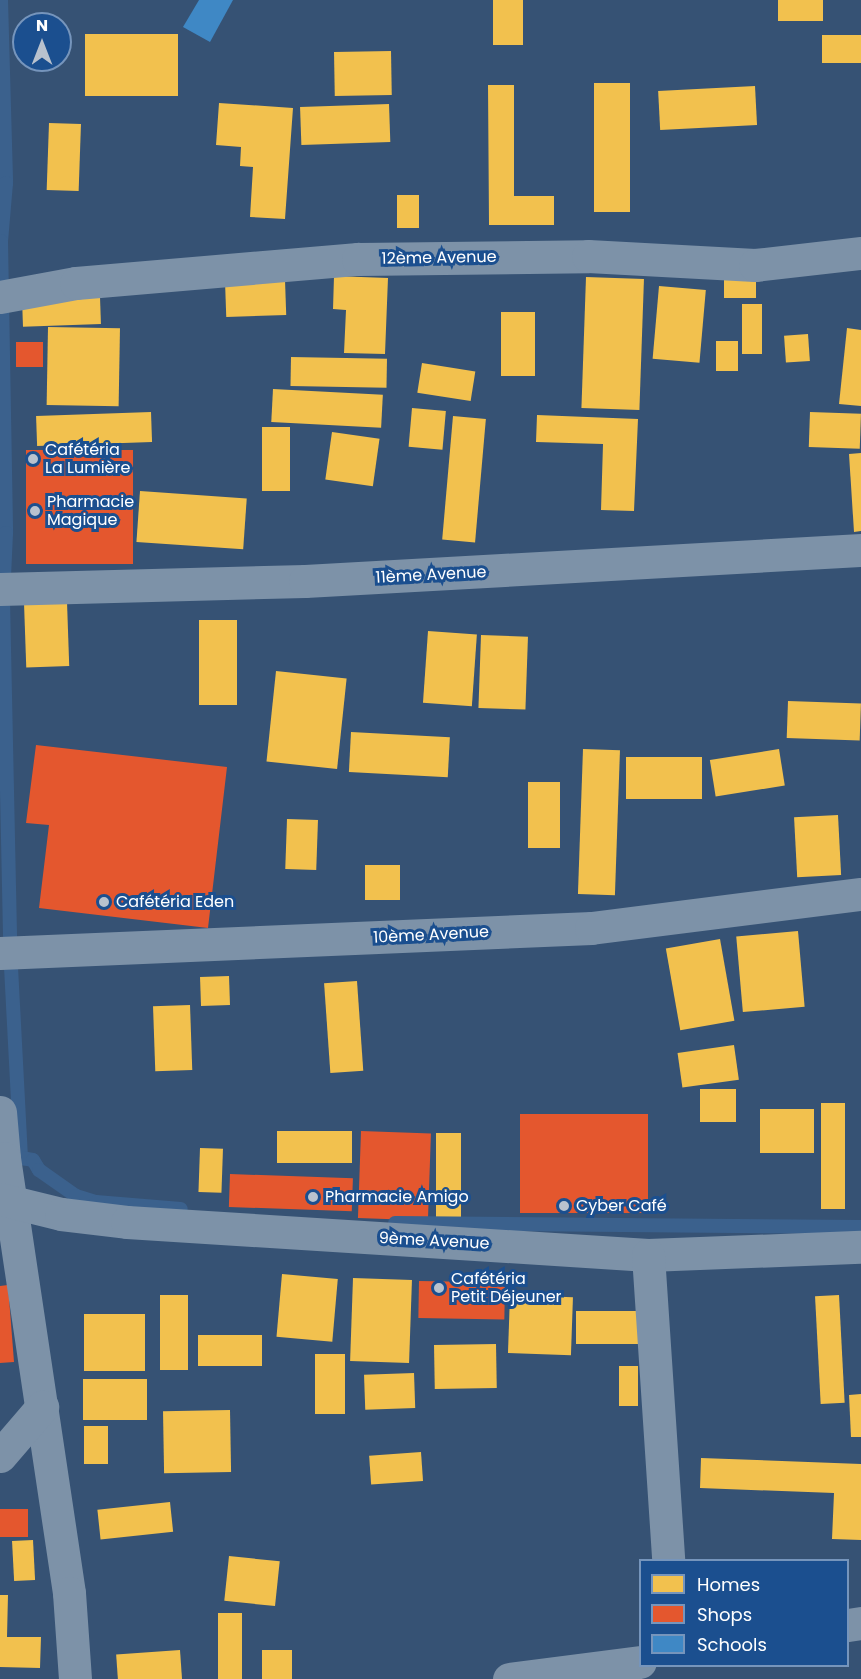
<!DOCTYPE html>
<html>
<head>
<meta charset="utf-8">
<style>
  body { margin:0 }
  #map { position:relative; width:861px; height:1679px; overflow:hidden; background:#365274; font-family:Poppins,sans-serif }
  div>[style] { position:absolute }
  .homes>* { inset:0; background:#f2c14e; transform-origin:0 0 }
  .shops>* { inset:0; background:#e4572e; transform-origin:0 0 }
  .schools>* { inset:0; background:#3f88c5 }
  .stream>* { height:14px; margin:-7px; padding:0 7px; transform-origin:7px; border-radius:7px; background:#3b618d }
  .minor>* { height:33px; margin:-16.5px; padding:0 16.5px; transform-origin:16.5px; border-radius:16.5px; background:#7d92a8 }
  .dots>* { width:16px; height:16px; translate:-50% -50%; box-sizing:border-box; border:3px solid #1b4f8f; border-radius:50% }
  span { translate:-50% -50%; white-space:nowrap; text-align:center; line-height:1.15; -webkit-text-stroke:6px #1b4f8f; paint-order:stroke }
  .street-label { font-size:16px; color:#fff }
  .poi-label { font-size:16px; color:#fff }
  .left { translate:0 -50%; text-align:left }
  .legend { position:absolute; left:639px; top:1559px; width:210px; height:108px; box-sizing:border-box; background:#1b4f8f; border:2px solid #7695bc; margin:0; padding:8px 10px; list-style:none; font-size:18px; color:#fff }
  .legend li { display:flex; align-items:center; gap:12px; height:30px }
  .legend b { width:30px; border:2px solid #7695bc }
  .north { position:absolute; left:12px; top:12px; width:60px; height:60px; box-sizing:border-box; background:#1b4f8f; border:2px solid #7695bc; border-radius:50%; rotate:0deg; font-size:16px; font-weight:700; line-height:24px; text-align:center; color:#fff }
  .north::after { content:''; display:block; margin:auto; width:21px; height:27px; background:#b9c2ce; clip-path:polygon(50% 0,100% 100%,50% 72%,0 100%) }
</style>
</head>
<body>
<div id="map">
  <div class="homes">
    <div style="left:493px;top:0;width:30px;height:45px"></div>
    <div style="left:778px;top:0;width:45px;height:21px"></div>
    <div style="left:85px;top:34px;width:93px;height:62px"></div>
    <div style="left:861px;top:35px;width:28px;height:39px;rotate:90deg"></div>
    <div style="left:391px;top:51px;width:44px;height:57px;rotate:89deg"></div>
    <div style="left:594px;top:83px;width:36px;height:129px"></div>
    <div style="clip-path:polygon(488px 85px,514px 85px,514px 196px,554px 196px,554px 225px,489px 225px)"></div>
    <div style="left:755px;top:86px;width:39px;height:97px;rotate:87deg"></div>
    <div style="clip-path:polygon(219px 103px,293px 108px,285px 219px,250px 217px,253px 167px,240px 166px,241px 147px,216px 145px)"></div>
    <div style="left:389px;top:104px;width:38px;height:89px;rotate:88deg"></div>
    <div style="left:49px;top:123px;width:32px;height:67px;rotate:2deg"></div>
    <div style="left:397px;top:195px;width:22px;height:33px"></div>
    <div style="left:724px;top:274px;width:32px;height:24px"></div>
    <div style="clip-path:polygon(334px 276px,388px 278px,385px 354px,344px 353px,346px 310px,333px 309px)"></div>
    <div style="left:586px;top:277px;width:58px;height:131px;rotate:2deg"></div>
    <div style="left:285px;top:280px;width:35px;height:60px;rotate:88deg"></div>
    <div style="left:659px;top:286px;width:47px;height:73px;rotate:5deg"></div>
    <div style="left:100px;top:297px;width:27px;height:78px;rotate:88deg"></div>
    <div style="left:742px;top:304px;width:20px;height:50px"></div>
    <div style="left:501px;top:312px;width:34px;height:64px"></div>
    <div style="left:48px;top:327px;width:72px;height:78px;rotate:1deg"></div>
    <div style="clip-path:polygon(847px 328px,861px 330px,861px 406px,839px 404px)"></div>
    <div style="left:808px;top:334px;width:27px;height:24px;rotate:86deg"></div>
    <div style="left:716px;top:341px;width:22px;height:30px"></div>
    <div style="left:291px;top:357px;width:96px;height:29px;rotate:1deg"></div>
    <div style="left:422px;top:363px;width:54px;height:30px;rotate:9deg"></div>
    <div style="left:273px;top:389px;width:110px;height:33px;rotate:3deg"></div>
    <div style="left:412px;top:408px;width:34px;height:39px;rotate:5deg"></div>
    <div style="left:151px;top:412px;width:30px;height:115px;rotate:88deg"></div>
    <div style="left:810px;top:412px;width:51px;height:35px;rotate:2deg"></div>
    <div style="clip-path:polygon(537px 415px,638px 419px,634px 511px,601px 510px,603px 444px,536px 442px)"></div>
    <div style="left:453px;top:416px;width:33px;height:124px;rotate:5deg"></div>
    <div style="left:262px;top:427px;width:28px;height:64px"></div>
    <div style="left:332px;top:432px;width:48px;height:48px;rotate:8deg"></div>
    <div style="clip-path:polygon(861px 453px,861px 531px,854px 532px,849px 454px)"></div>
    <div style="left:140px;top:491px;width:107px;height:51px;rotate:4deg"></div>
    <div style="left:67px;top:602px;width:64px;height:43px;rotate:88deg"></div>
    <div style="left:199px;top:620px;width:38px;height:85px"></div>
    <div style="left:428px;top:631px;width:49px;height:72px;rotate:4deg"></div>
    <div style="left:481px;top:635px;width:47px;height:73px;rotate:2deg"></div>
    <div style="left:276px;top:671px;width:71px;height:91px;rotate:6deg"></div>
    <div style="left:788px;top:701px;width:73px;height:37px;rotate:2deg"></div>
    <div style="left:351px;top:732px;width:99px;height:40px;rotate:3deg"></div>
    <div style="left:583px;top:749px;width:37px;height:145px;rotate:2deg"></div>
    <div style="left:779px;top:749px;width:37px;height:70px;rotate:81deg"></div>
    <div style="left:626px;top:757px;width:76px;height:42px"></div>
    <div style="left:528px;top:782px;width:32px;height:66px"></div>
    <div style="left:838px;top:815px;width:60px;height:44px;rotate:87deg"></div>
    <div style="left:287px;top:819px;width:31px;height:50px;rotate:2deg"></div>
    <div style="left:365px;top:865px;width:35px;height:35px"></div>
    <div style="left:798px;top:931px;width:76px;height:62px;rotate:85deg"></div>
    <div style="left:720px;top:939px;width:83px;height:55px;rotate:80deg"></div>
    <div style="left:229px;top:976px;width:29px;height:29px;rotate:88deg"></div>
    <div style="left:357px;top:981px;width:90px;height:33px;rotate:86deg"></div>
    <div style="left:190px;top:1005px;width:65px;height:37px;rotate:88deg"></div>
    <div style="left:734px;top:1045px;width:35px;height:57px;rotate:82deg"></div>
    <div style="left:700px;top:1089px;width:36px;height:33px"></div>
    <div style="left:821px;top:1103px;width:24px;height:106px"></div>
    <div style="left:760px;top:1109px;width:54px;height:44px"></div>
    <div style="left:277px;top:1131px;width:75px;height:32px"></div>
    <div style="left:436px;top:1133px;width:25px;height:86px"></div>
    <div style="left:200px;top:1148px;width:23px;height:44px;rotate:2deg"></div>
    <div style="left:282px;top:1274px;width:56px;height:63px;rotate:5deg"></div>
    <div style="left:353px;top:1278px;width:59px;height:83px;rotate:2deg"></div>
    <div style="left:160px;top:1295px;width:28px;height:75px"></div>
    <div style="left:510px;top:1295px;width:63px;height:58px;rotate:2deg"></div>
    <div style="left:839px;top:1295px;width:108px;height:24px;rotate:87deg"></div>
    <div style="left:643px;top:1311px;width:33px;height:67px;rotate:90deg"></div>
    <div style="left:84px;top:1314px;width:61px;height:57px"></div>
    <div style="left:198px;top:1335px;width:64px;height:31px"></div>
    <div style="left:496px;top:1344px;width:44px;height:62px;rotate:89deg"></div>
    <div style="left:315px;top:1354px;width:30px;height:60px"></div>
    <div style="left:619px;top:1366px;width:19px;height:40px"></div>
    <div style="left:414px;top:1373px;width:35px;height:50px;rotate:88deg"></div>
    <div style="left:83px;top:1379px;width:64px;height:41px"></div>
    <div style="clip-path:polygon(861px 1394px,861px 1437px,851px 1437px,849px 1395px)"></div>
    <div style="left:230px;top:1410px;width:62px;height:67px;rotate:89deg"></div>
    <div style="left:84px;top:1426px;width:24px;height:38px"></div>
    <div style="left:421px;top:1452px;width:29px;height:52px;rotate:86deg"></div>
    <div style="clip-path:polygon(701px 1458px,861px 1464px,861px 1540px,832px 1539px,834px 1493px,700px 1488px)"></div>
    <div style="left:170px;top:1502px;width:30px;height:73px;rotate:84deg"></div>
    <div style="left:33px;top:1540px;width:40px;height:21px;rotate:87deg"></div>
    <div style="left:229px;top:1556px;width:51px;height:45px;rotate:6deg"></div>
    <div style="clip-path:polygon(0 1595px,8px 1595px,7px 1637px,41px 1637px,40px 1668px,0 1667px)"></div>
    <div style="left:218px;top:1613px;width:24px;height:66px"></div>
    <div style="left:180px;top:1650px;width:29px;height:64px;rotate:86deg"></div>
    <div style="left:262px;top:1650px;width:30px;height:29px"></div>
  </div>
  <div class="shops">
    <div style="left:16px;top:342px;width:27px;height:25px"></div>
    <div style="left:133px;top:450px;width:114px;height:107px;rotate:90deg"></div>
    <div style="clip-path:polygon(36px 745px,227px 767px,208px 928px,39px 908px,49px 825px,26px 823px)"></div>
    <div style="left:648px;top:1114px;width:99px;height:128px;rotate:90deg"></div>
    <div style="left:361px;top:1131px;width:70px;height:87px;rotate:2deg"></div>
    <div style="left:230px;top:1174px;width:123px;height:33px;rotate:2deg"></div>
    <div style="left:419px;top:1281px;width:86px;height:37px;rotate:1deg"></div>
    <div style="clip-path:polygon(8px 1285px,14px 1362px,0 1363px,0 1286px)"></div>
    <div style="left:0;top:1509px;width:28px;height:28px"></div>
  </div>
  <div class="schools">
    <div style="clip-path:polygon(199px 0,233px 0,210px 42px,183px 27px)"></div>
  </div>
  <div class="stream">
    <div style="left:1px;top:0;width:183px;rotate:88.4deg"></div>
    <div style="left:6px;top:183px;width:58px;rotate:94.9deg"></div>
    <div style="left:1px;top:241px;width:292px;rotate:89deg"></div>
    <div style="left:6px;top:533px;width:67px;rotate:92.6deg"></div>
    <div style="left:3px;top:600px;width:367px;rotate:88.8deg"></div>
    <div style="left:11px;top:967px;width:191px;rotate:87deg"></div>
    <div style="left:13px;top:1161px;width:9px;rotate:-21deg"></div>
    <div style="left:21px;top:1158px;width:12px;rotate:9deg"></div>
    <div style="left:33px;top:1160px;width:12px;rotate:59deg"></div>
    <div style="left:39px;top:1170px;width:45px;rotate:35.1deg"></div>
    <div style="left:76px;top:1196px;width:21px;rotate:17deg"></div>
    <div style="left:96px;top:1202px;width:85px;rotate:4.7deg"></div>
    <div style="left:395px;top:1223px;width:466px;rotate:0.5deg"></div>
  </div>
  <div class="minor">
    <div style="left:0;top:297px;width:77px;rotate:-10.4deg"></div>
    <div style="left:76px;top:283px;width:283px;rotate:-4.9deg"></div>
    <div style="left:358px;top:259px;width:230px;rotate:-0.7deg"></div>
    <div style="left:588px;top:256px;width:167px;rotate:3.1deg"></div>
    <div style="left:755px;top:265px;width:107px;rotate:-6.5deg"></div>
    <div style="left:0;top:589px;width:305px;rotate:-1.5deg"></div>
    <div style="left:305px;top:581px;width:557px;rotate:-3.19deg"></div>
    <div style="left:0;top:953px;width:592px;rotate:-2.42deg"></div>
    <div style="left:591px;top:928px;width:272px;rotate:-7.2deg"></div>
    <div style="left:0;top:1112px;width:46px;rotate:85deg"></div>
    <div style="left:4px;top:1158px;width:440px;rotate:81.5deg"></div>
    <div style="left:69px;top:1593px;width:86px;rotate:86deg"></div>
    <div style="left:0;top:1199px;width:63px;rotate:13.8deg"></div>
    <div style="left:61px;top:1214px;width:66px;rotate:6.9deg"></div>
    <div style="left:127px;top:1222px;width:522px;rotate:3.62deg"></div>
    <div style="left:648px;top:1255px;width:213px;rotate:-2.2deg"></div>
    <div style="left:648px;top:1255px;width:306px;rotate:86.2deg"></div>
    <div style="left:0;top:1456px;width:65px;rotate:-49.4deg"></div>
    <div style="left:848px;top:1625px;width:13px;rotate:-9deg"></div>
    <div style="left:509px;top:1679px;width:132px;rotate:-7.4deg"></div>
  </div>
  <div class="dots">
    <div style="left:33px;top:459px;background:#b9c2ce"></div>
    <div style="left:35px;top:511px;background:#b9c2ce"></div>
    <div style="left:104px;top:902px;background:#b9c2ce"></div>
    <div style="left:313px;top:1197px;background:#b9c2ce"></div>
    <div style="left:564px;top:1206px;background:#b9c2ce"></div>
    <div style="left:439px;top:1288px;background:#b9c2ce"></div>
  </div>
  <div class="street-label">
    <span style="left:439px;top:258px;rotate:-1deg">12ème Avenue</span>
    <span style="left:431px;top:575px;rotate:-3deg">11ème Avenue</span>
    <span style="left:431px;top:935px;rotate:-3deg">10ème Avenue</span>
    <span style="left:434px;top:1241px;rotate:3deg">9ème Avenue</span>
  </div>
  <div class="poi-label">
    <span class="left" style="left:45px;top:459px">Cafétéria<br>La Lumière</span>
    <span class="left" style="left:47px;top:511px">Pharmacie<br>Magique</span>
    <span class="left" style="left:116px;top:902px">Cafétéria Eden</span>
    <span class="left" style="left:325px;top:1197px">Pharmacie Amigo</span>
    <span class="left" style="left:576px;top:1206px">Cyber Café</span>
    <span class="left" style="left:451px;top:1288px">Cafétéria<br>Petit Déjeuner</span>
  </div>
  <ul class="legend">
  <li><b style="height:16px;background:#f2c14e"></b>Homes</li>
  <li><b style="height:16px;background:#e4572e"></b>Shops</li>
  <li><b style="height:16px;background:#3f88c5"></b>Schools</li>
  </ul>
  <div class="north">N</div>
</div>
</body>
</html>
